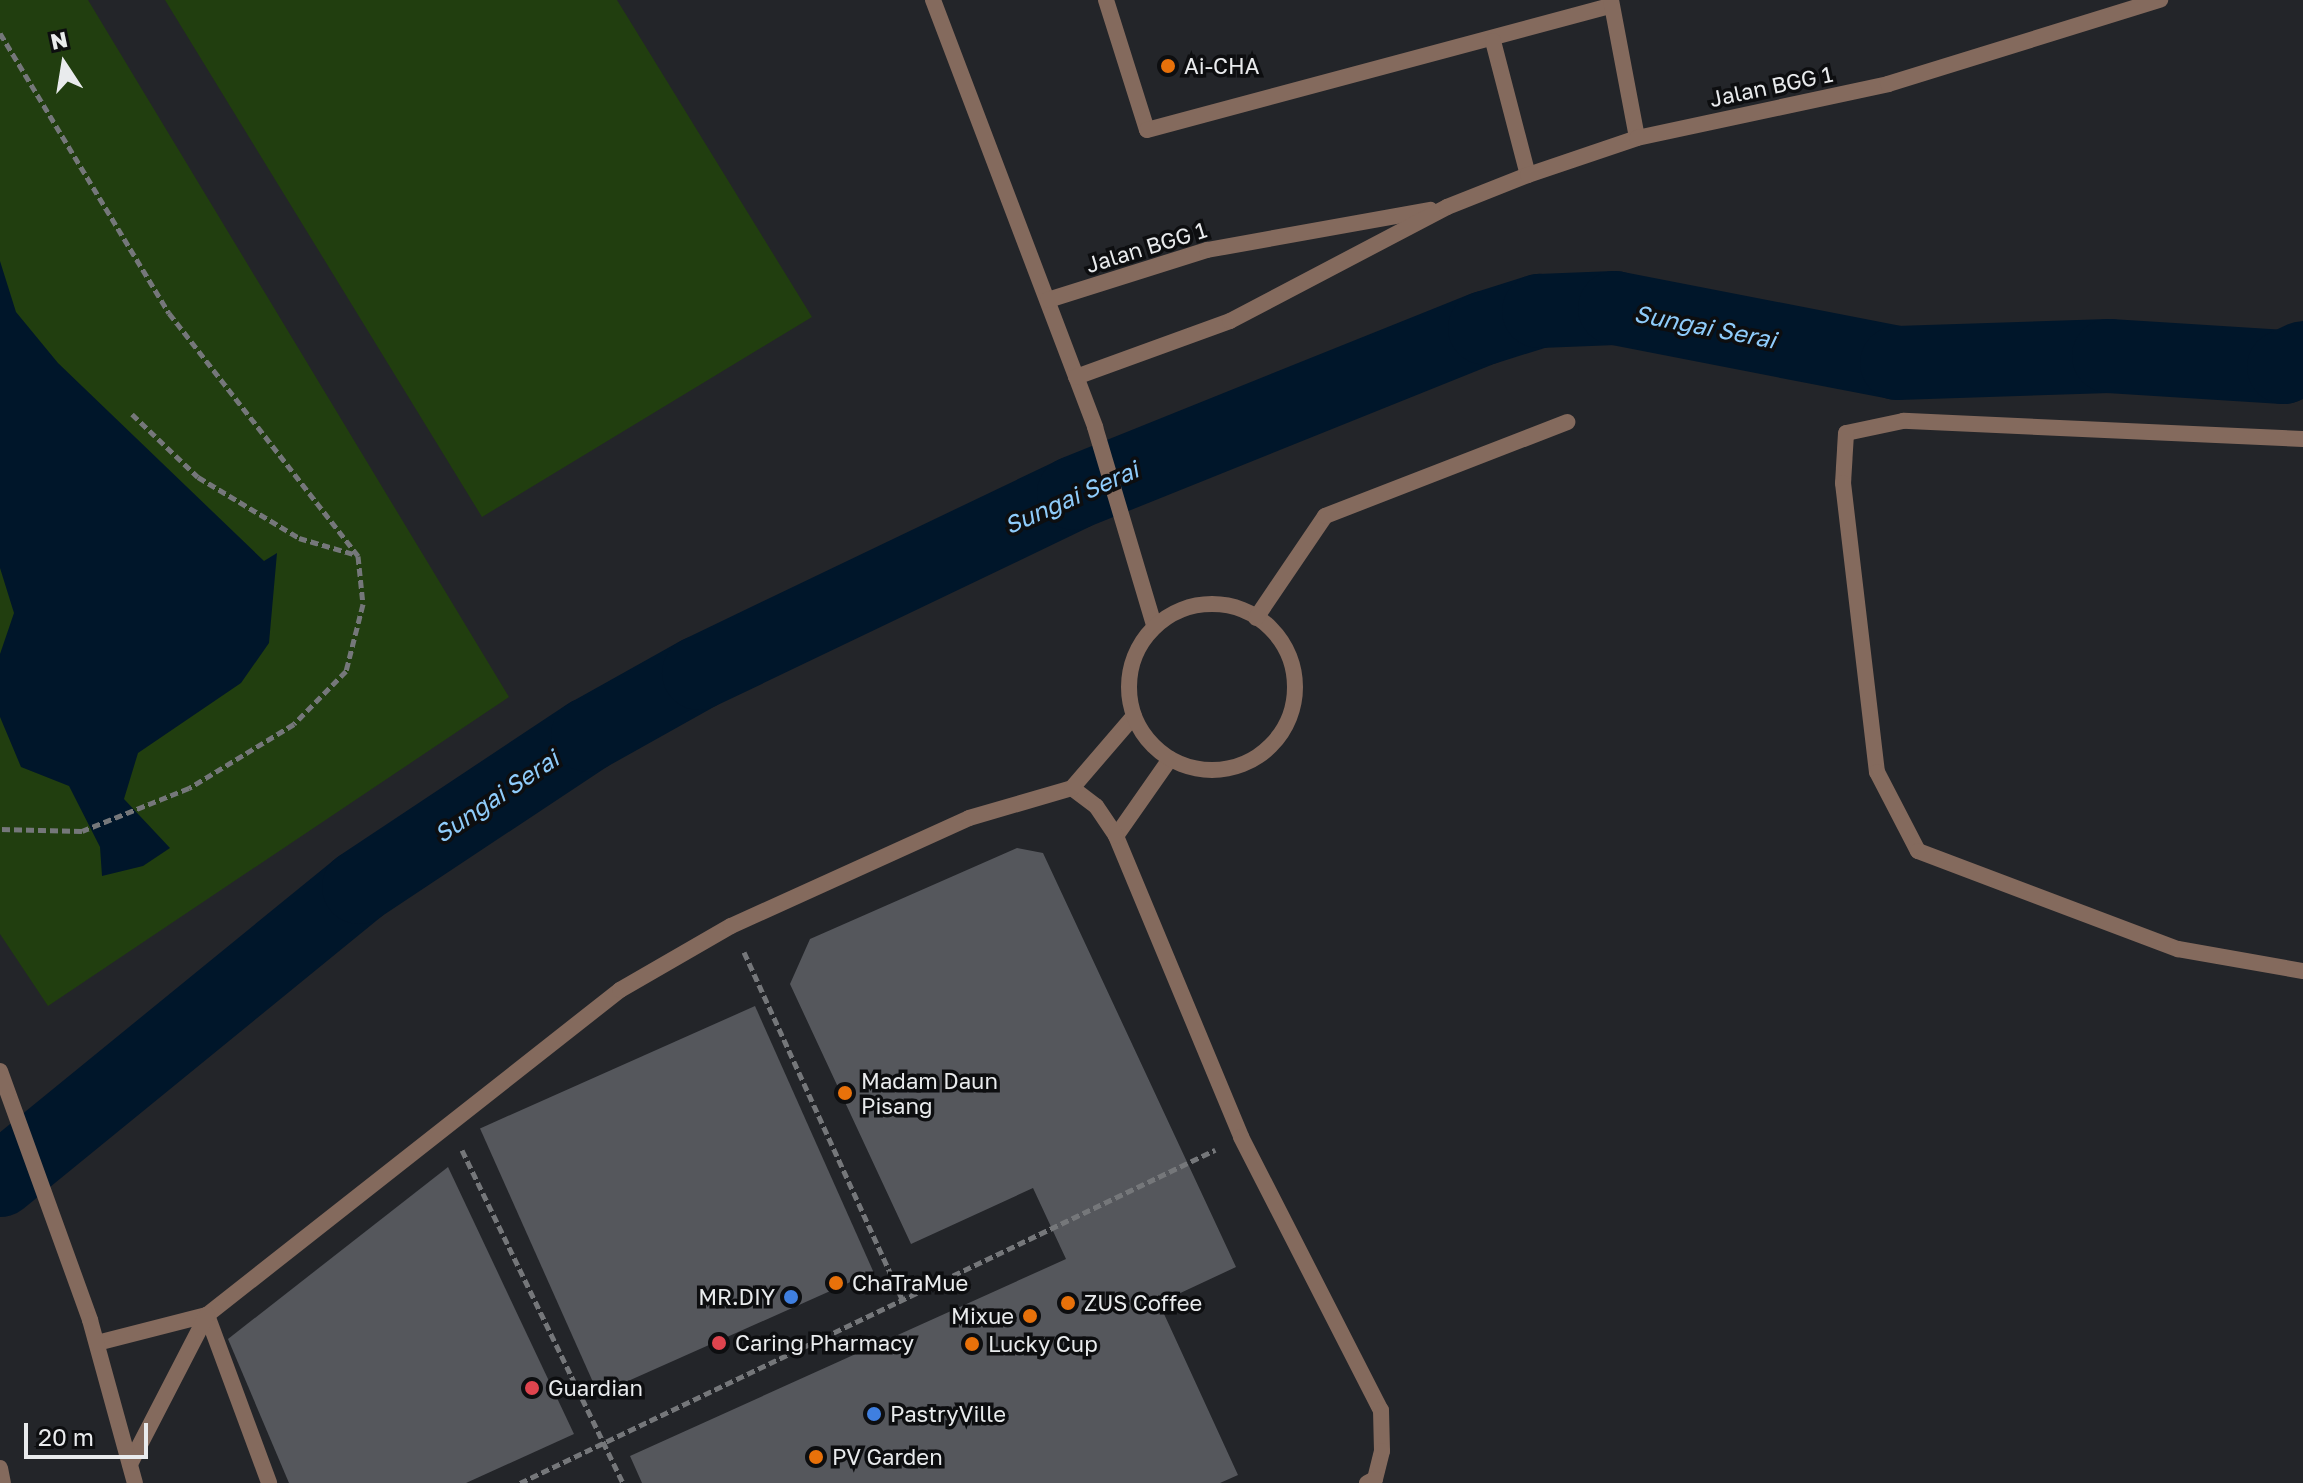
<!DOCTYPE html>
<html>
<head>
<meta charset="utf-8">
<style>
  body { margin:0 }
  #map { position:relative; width:2303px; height:1483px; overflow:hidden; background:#232529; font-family:"Golos Text",sans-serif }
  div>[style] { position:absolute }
  .green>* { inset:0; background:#213e0f }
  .water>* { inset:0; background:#00162a }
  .river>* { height:74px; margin:-37px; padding:0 37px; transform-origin:37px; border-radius:37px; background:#00162a }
  .building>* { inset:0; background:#55575c; transform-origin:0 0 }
  .path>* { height:5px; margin-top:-2.5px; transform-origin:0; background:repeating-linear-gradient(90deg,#75777a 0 8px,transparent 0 12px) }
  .service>* { height:16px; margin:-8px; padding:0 8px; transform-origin:8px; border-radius:8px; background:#846a5d }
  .minor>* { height:16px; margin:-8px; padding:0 8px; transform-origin:8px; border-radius:8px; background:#846a5d }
  .minor>.ring { margin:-8px; padding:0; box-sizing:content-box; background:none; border:16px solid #846a5d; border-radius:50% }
  .dots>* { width:22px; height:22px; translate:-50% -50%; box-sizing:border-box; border:4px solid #0d0e10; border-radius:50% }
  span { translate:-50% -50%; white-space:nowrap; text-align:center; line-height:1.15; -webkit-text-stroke:7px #0d0e10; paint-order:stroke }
  .poi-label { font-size:22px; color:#e9ebed }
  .left { translate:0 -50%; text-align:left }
  .right { translate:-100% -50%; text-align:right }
  .street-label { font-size:22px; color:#e9ebed }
  .water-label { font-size:24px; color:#8fccfb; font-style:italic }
  .north { position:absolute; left:24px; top:24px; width:80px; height:80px; -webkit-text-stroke:6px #0d0e10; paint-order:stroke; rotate:348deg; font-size:22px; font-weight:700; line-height:32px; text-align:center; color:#e9ebed }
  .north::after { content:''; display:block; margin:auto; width:28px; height:36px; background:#e9ebed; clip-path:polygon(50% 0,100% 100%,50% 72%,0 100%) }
  .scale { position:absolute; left:24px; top:1423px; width:124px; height:36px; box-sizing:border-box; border:4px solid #e9ebed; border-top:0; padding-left:10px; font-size:24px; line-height:28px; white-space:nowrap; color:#e9ebed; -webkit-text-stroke:6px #0d0e10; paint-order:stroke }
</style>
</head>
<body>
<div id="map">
  <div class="green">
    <div style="clip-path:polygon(0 0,88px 0,509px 697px,48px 1006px,0 934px)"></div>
    <div style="clip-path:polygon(165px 0,617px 0,812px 317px,482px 517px)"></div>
  </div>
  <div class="water">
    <div style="clip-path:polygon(0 261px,16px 312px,58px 363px,264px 561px,277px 553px,269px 643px,241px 683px,138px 753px,124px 799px,170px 848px,143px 866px,102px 876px,100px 847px,69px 786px,21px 767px,0 717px,0 654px,14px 613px,0 568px)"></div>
  </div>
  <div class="river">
    <div style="left:0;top:1180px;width:463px;rotate:-39.2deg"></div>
    <div style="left:359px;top:887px;width:275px;rotate:-33.6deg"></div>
    <div style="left:588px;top:735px;width:127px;rotate:-29.2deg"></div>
    <div style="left:699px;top:673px;width:416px;rotate:-25.6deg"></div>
    <div style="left:1074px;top:493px;width:443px;rotate:-21.9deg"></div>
    <div style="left:1485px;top:328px;width:57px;rotate:-17.5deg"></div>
    <div style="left:1539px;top:311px;width:76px;rotate:-2.3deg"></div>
    <div style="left:1615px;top:308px;width:287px;rotate:11deg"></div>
    <div style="left:1897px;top:363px;width:212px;rotate:-1.9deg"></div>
    <div style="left:2109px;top:356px;width:175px;rotate:3.6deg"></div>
    <div style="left:2284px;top:367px;width:21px;rotate:-25deg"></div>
  </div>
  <div class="building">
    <div style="clip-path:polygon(1017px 848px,1043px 853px,1236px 1267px,1159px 1303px,1238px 1475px,1220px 1483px,642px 1483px,630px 1456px,1066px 1259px,1033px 1188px,911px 1244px,790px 984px,810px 939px)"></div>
    <div style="left:755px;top:1006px;width:291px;height:301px;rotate:66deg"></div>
    <div style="clip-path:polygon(448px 1167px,574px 1434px,466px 1483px,289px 1483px,228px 1339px)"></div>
  </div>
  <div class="path">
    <div style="left:0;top:33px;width:327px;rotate:58.9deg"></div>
    <div style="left:169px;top:313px;width:308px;rotate:52.1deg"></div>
    <div style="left:358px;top:556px;width:48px;rotate:84.1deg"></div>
    <div style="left:363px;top:604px;width:69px;rotate:104.2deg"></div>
    <div style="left:346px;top:671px;width:74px;rotate:134.5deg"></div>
    <div style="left:294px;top:724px;width:123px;rotate:148.6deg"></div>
    <div style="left:189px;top:788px;width:115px;rotate:158.1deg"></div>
    <div style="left:82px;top:831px;width:82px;rotate:-178.6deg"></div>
    <div style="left:132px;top:414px;width:91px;rotate:43.7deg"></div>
    <div style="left:198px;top:477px;width:118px;rotate:31.1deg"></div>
    <div style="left:299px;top:538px;width:60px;rotate:16.3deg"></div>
    <div style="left:744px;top:952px;width:384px;rotate:65.5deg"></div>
    <div style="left:462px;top:1150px;width:370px;rotate:64.2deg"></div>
    <div style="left:520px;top:1483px;width:771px;rotate:-25.6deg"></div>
  </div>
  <div class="service">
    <div style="left:1106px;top:0;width:136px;rotate:72.5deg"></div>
    <div style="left:1147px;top:130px;width:478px;rotate:-15deg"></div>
    <div style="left:1611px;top:0;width:140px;rotate:79.3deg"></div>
    <div style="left:1493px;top:41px;width:138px;rotate:75.4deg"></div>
    <div style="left:1170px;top:759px;width:94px;rotate:125deg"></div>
    <div style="left:1116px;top:836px;width:326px;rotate:67.4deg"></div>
    <div style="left:1241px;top:1137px;width:307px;rotate:62.9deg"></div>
    <div style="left:1381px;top:1410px;width:41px;rotate:88.6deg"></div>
    <div style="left:1382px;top:1451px;width:29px;rotate:104deg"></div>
    <div style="left:1375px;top:1479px;width:9px;rotate:153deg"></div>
    <div style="left:1072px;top:788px;width:30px;rotate:37deg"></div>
    <div style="left:1096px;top:806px;width:36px;rotate:56deg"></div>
    <div style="left:207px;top:1315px;width:179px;rotate:69.7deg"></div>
    <div style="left:97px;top:1343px;width:114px;rotate:-14.3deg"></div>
    <div style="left:207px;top:1315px;width:526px;rotate:-38.2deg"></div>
    <div style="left:620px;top:990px;width:128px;rotate:-30deg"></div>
    <div style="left:731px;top:926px;width:261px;rotate:-24.4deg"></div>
    <div style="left:969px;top:818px;width:107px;rotate:-16.2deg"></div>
    <div style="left:1072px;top:788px;width:95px;rotate:-49.3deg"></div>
    <div style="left:130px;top:1464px;width:168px;rotate:-62.7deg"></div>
  </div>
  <div class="minor">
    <div style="left:933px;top:0;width:457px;rotate:69.2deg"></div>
    <div style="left:1095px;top:427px;width:207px;rotate:73.4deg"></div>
    <div style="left:1048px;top:300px;width:167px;rotate:-17.5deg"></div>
    <div style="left:1207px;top:250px;width:227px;rotate:-10.2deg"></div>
    <div style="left:1076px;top:377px;width:164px;rotate:-20deg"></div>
    <div style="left:1230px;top:321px;width:245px;rotate:-27.7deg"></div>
    <div style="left:1447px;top:207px;width:87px;rotate:-21.6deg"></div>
    <div style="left:1528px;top:175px;width:115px;rotate:-18.7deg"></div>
    <div style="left:1637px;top:138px;width:257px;rotate:-12.1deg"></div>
    <div style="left:1888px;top:84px;width:285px;rotate:-17.2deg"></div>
    <div style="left:2303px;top:439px;width:400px;rotate:-177.4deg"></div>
    <div style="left:1903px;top:421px;width:58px;rotate:168.1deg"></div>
    <div style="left:1846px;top:433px;width:50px;rotate:93.4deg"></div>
    <div style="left:1843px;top:483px;width:291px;rotate:83.3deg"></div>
    <div style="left:1877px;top:772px;width:89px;rotate:62.6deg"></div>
    <div style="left:1918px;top:851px;width:278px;rotate:20.7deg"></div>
    <div style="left:2178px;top:949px;width:127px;rotate:10deg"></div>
    <div class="ring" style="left:1129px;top:604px;width:150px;height:150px"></div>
    <div style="left:1256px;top:618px;width:123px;rotate:-55.9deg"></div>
    <div style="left:1325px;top:516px;width:260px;rotate:-21.2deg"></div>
    <div style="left:0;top:1071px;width:265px;rotate:70.1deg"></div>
    <div style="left:90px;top:1320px;width:169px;rotate:74.6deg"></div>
    <div style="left:0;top:1468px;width:15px;rotate:79deg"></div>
  </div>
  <div class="dots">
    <div style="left:1168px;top:66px;background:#e8710a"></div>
    <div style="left:845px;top:1093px;background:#e8710a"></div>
    <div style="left:836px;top:1283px;background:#e8710a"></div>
    <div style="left:791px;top:1297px;background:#3f7fe0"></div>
    <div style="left:1068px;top:1303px;background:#e8710a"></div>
    <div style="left:1030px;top:1316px;background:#e8710a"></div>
    <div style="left:719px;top:1343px;background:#e0444e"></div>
    <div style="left:972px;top:1344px;background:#e8710a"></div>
    <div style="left:532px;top:1388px;background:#e0444e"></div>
    <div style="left:874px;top:1414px;background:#3f7fe0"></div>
    <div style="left:816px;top:1457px;background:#e8710a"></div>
  </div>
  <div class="poi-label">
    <span class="left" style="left:1184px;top:66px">Ai-CHA</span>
    <span class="left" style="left:861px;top:1093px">Madam Daun<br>Pisang</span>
    <span class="left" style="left:852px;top:1283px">ChaTraMue</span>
    <span class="right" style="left:775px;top:1297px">MR.DIY</span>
    <span class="left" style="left:1084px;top:1303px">ZUS Coffee</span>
    <span class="right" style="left:1014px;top:1316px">Mixue</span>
    <span class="left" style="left:735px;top:1343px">Caring Pharmacy</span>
    <span class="left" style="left:988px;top:1344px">Lucky Cup</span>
    <span class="left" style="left:548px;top:1388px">Guardian</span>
    <span class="left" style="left:890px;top:1414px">PastryVille</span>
    <span class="left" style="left:832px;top:1457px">PV Garden</span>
  </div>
  <div class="street-label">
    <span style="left:1771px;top:86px;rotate:-12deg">Jalan BGG 1</span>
    <span style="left:1146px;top:247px;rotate:-17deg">Jalan BGG 1</span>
  </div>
  <div class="water-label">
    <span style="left:1705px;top:326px;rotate:11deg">Sungai Serai</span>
    <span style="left:1071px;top:497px;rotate:-24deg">Sungai Serai</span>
    <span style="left:496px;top:796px;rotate:-34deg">Sungai Serai</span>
  </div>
  <div class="north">N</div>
  <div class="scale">20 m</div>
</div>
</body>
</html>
